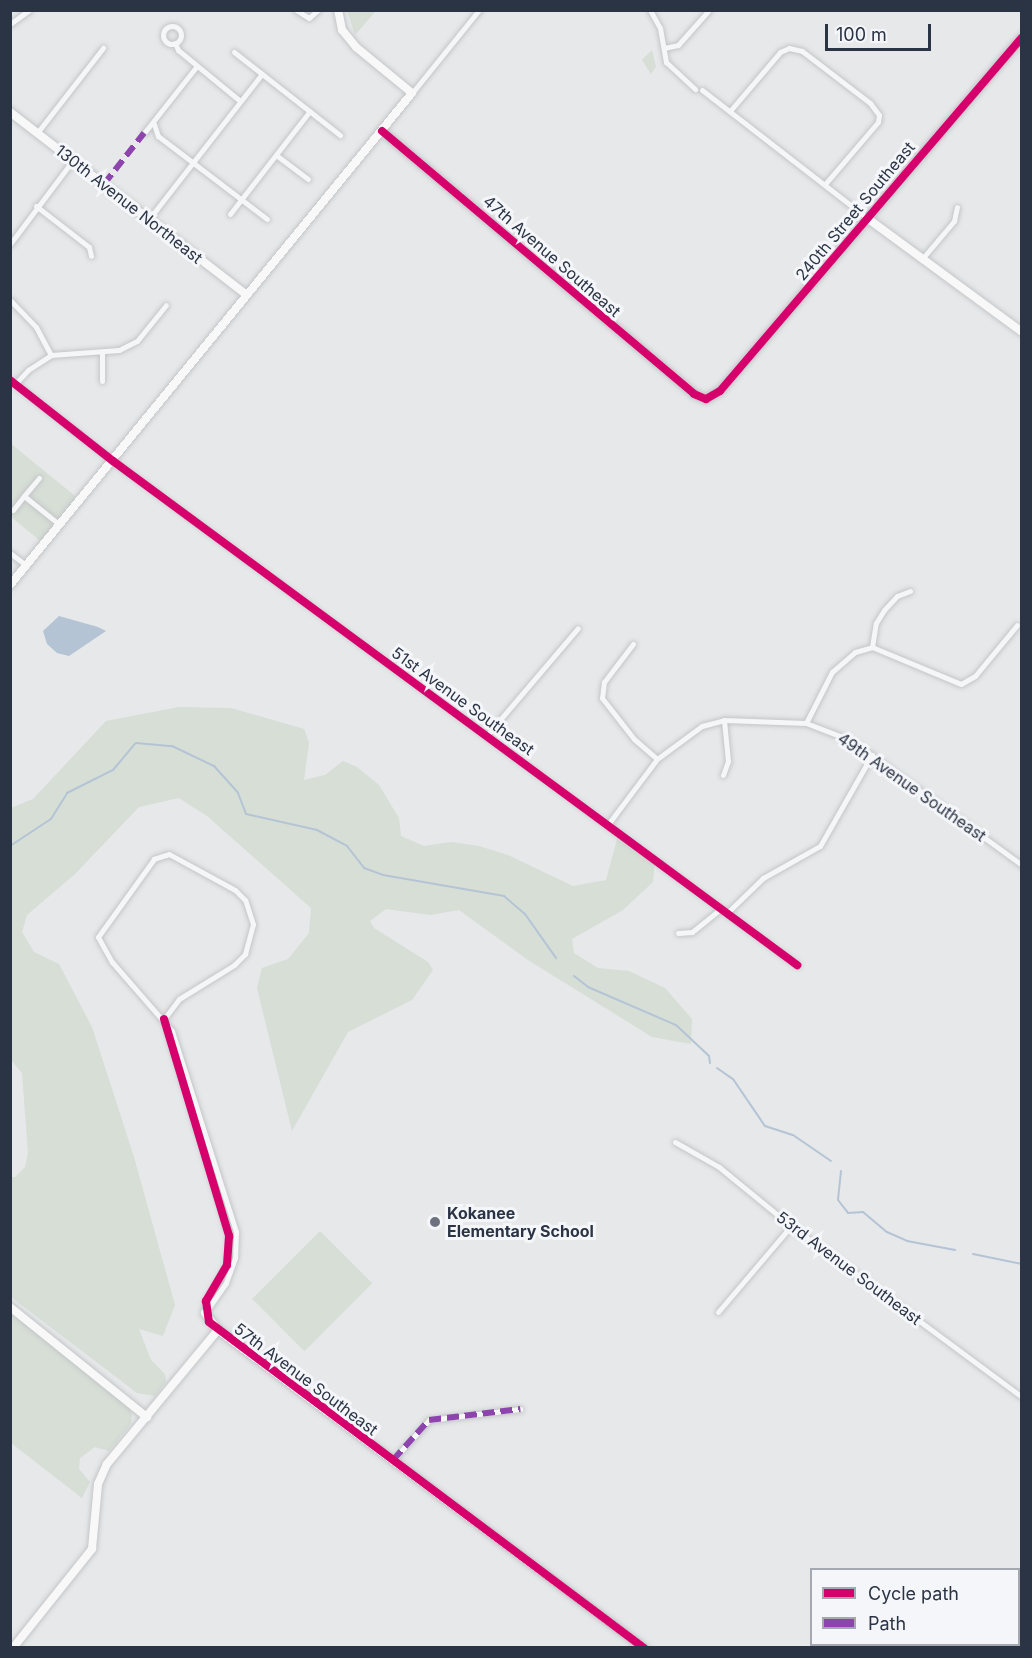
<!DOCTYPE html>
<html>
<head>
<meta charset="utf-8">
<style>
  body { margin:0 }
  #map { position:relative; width:1032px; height:1658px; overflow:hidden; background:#e6e8ea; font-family:Inter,sans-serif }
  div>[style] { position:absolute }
  .green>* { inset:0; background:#d6ded6; transform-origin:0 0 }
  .water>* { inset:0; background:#b4c4d5 }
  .stream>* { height:2px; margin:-1px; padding:0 1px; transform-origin:1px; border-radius:1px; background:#b4c4d5 }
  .roads { filter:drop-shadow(0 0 2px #c4c6c8) drop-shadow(0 0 2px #c4c6c8) }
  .street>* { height:5px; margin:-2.5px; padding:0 2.5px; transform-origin:2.5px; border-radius:2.5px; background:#f5f6f7 }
  .street>.ring { margin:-2.5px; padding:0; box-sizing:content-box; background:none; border:5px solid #f5f6f7; border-radius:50% }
  .secondary>* { height:8px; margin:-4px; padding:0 4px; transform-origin:4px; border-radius:4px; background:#f8f8f8 }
  .quiet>* { height:6px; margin-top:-3px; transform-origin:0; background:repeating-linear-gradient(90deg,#8e44ad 0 12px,transparent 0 18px) }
  .cycleway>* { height:8px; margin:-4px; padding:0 4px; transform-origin:4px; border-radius:4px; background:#d6006c }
  .dots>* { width:16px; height:16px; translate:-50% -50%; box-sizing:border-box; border:3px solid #f4f6f9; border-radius:50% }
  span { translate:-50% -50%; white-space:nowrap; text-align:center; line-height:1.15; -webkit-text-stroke:6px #f4f6f9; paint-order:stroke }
  .street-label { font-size:16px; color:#2b3445 }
  .poi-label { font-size:16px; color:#2b3445; font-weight:700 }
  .left { translate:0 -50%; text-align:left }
  .frame { position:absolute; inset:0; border:12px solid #2b3445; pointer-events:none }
  .legend { position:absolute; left:810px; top:1568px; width:210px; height:78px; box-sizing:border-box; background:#f4f6f9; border:2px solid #a4a8b1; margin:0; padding:8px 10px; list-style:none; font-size:18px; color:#2b3445 }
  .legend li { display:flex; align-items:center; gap:12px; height:30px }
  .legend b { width:30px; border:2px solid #a4a8b1 }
  .scale { position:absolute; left:825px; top:24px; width:106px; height:27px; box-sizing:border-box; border:3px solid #2b3445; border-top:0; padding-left:8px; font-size:18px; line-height:21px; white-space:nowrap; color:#2b3445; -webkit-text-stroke:4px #f4f6f9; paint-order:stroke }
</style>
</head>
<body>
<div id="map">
  <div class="green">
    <div style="clip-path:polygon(347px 10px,376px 10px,376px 11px,355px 35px)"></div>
    <div style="clip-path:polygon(652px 50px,656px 67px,651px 74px,642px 60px)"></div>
    <div style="clip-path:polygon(10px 443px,80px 500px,44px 544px,11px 517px)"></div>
    <div style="clip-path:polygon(179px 707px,231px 708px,304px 729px,309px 743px,304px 780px,325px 775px,343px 761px,357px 767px,379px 785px,399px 818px,401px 836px,424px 846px,451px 842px,479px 846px,508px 855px,573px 886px,606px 880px,619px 832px,655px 859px,653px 882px,623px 910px,572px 939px,574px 953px,598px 968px,629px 971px,665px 988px,692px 1019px,691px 1044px,652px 1037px,528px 960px,459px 910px,430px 915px,386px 909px,370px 921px,374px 928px,428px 962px,433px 970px,412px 1000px,348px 1032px,292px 1131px,257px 988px,262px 968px,288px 959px,309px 933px,311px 908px,207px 816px,179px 798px,139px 807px,75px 874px,27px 915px,22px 932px,34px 952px,59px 964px,92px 1027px,134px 1157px,175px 1305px,163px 1336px,139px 1329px,151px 1360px,165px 1374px,166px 1382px,155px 1396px,137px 1393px,11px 1297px,11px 1177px,15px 1177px,25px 1167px,28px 1153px,22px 1073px,11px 1060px,11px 808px,33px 799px,106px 721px)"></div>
    <div style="left:320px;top:1231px;width:74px;height:96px;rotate:45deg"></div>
    <div style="clip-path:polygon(10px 1312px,127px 1402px,132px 1414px,131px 1424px,109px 1451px,95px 1447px,80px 1458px,79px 1469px,90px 1482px,82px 1498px,11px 1443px)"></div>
  </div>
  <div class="water">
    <div style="clip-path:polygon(59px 616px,98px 627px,106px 631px,69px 656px,57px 653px,47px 644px,43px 631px)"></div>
  </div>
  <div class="stream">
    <div style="left:10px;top:846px;width:49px;rotate:-33.4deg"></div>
    <div style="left:51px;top:819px;width:31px;rotate:-58deg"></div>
    <div style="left:67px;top:793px;width:51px;rotate:-26.6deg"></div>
    <div style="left:113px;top:770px;width:35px;rotate:-50deg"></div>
    <div style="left:136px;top:743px;width:36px;rotate:5deg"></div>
    <div style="left:172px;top:746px;width:47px;rotate:25.5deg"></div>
    <div style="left:214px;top:766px;width:36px;rotate:48deg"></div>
    <div style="left:238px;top:793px;width:22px;rotate:69deg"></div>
    <div style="left:246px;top:814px;width:73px;rotate:12.7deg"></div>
    <div style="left:317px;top:830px;width:34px;rotate:28deg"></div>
    <div style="left:347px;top:846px;width:28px;rotate:52deg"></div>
    <div style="left:364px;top:868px;width:20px;rotate:20deg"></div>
    <div style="left:383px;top:875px;width:123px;rotate:9.8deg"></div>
    <div style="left:504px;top:896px;width:28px;rotate:41deg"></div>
    <div style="left:525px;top:914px;width:54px;rotate:54.8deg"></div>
    <div style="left:574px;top:976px;width:18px;rotate:38deg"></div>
    <div style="left:588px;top:987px;width:96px;rotate:23.4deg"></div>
    <div style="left:676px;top:1025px;width:45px;rotate:43.2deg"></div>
    <div style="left:709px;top:1056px;width:7px;rotate:82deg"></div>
    <div style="left:717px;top:1068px;width:19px;rotate:35deg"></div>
    <div style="left:733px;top:1079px;width:57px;rotate:55.8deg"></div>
    <div style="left:765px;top:1126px;width:29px;rotate:18deg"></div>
    <div style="left:793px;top:1135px;width:46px;rotate:34.4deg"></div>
    <div style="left:841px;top:1171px;width:29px;rotate:96deg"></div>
    <div style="left:838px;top:1200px;width:16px;rotate:52deg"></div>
    <div style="left:848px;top:1213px;width:15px;rotate:-4deg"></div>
    <div style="left:863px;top:1212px;width:31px;rotate:40deg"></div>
    <div style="left:887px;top:1232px;width:22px;rotate:24deg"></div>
    <div style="left:907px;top:1241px;width:49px;rotate:10.6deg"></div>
    <div style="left:973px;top:1254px;width:50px;rotate:11.5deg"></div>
  </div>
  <div class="roads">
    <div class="street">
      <div style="left:296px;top:10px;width:15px;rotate:32deg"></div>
      <div style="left:309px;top:18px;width:12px;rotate:-42deg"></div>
      <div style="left:650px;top:10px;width:21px;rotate:61deg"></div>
      <div style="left:660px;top:28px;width:35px;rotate:80deg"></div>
      <div style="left:666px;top:62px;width:40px;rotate:43deg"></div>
      <div style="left:10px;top:24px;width:24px;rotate:-36deg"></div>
      <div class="ring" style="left:163px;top:26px;width:13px;height:13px"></div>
      <div style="left:175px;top:43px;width:8px;rotate:67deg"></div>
      <div style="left:178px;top:50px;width:80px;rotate:39.4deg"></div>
      <div style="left:664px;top:48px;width:14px;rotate:-12deg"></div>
      <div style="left:678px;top:45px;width:47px;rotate:-48.5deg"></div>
      <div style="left:234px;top:52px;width:135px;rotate:38.1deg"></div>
      <div style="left:702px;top:90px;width:209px;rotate:37.8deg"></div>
      <div style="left:412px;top:93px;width:107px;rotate:-51.1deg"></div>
      <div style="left:730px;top:111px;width:77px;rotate:-49.7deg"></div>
      <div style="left:780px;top:52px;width:10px;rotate:-24deg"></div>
      <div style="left:789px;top:48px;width:13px;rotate:13deg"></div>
      <div style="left:802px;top:51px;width:86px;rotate:37.4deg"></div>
      <div style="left:870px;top:103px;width:15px;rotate:53deg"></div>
      <div style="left:879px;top:115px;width:7px;rotate:98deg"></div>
      <div style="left:878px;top:122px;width:82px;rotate:130.5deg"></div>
      <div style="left:154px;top:124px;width:13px;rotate:72deg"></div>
      <div style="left:158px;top:136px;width:137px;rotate:37.3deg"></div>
      <div style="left:37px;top:133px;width:108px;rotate:-52.2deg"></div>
      <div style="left:144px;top:133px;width:85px;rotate:-51.7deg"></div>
      <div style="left:276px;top:155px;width:40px;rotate:37deg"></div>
      <div style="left:36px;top:206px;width:67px;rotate:37.7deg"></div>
      <div style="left:89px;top:247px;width:9px;rotate:77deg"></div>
      <div style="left:230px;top:214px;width:130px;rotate:-52.2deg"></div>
      <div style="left:149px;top:219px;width:184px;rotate:-52.1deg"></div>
      <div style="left:10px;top:244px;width:105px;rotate:-53.1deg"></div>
      <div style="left:922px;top:259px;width:50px;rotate:-49.9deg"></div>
      <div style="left:954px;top:221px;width:14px;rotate:-78deg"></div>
      <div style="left:10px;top:300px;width:37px;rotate:46deg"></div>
      <div style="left:36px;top:327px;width:32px;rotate:62deg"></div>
      <div style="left:102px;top:353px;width:28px;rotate:90deg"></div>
      <div style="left:10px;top:380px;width:131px;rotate:38.2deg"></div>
      <div style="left:113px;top:461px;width:850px;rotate:36.38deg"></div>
      <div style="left:16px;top:383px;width:18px;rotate:-47deg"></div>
      <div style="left:28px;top:370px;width:27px;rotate:-33deg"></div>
      <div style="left:51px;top:355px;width:68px;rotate:-4.2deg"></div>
      <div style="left:119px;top:350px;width:20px;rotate:-27deg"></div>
      <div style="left:137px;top:341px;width:46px;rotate:-51.1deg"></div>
      <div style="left:39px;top:478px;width:23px;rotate:130deg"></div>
      <div style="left:24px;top:496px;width:46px;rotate:38.9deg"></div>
      <div style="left:13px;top:510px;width:18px;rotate:-52deg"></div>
      <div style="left:10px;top:553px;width:21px;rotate:37deg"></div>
      <div style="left:633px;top:644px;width:48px;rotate:127.3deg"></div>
      <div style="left:604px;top:682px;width:16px;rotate:97deg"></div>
      <div style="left:602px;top:698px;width:52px;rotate:52deg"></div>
      <div style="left:634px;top:739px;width:30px;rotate:41deg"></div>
      <div style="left:872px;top:647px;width:96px;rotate:22.6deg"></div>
      <div style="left:961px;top:684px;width:16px;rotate:-30deg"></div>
      <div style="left:975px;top:676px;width:66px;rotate:-50.5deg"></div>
      <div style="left:872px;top:647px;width:24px;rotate:-81deg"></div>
      <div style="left:876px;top:623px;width:15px;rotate:-58deg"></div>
      <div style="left:884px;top:610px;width:19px;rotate:-47deg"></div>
      <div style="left:897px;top:596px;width:14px;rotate:-21deg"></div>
      <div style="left:806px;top:723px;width:57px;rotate:-63deg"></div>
      <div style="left:832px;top:672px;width:30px;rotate:-41deg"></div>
      <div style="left:855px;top:652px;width:18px;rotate:-16deg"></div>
      <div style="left:487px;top:735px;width:140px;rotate:-49.6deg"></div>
      <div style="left:723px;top:775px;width:15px;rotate:-70deg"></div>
      <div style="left:728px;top:761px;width:41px;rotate:-95.6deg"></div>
      <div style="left:609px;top:823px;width:80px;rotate:-53.1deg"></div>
      <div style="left:657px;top:759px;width:56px;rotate:-36.3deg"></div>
      <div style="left:702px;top:726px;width:23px;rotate:-15deg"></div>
      <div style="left:724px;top:720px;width:82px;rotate:2.1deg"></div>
      <div style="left:806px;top:723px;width:47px;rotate:21.1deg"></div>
      <div style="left:850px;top:740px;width:213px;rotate:36deg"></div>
      <div style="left:728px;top:912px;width:49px;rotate:-44.2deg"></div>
      <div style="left:763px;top:878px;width:65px;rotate:-29.3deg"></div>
      <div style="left:820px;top:846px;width:105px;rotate:-60.3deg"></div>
      <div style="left:678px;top:933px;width:14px;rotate:-4deg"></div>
      <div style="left:692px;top:932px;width:38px;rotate:-39deg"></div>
      <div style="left:164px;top:1019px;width:25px;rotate:-53deg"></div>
      <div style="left:179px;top:999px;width:65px;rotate:-31.7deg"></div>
      <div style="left:234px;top:965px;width:16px;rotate:-45deg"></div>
      <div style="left:245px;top:954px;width:31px;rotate:-75deg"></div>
      <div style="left:253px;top:924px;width:25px;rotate:-108deg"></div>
      <div style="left:245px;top:900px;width:14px;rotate:-135deg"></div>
      <div style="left:235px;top:890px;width:75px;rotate:-151.4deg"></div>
      <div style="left:169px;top:854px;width:16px;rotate:162deg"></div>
      <div style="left:154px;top:859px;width:96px;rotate:125.7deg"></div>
      <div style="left:98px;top:937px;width:29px;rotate:61deg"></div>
      <div style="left:112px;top:962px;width:91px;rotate:49deg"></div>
      <div style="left:172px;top:1031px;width:211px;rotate:72.3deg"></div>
      <div style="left:236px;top:1232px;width:26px;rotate:92deg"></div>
      <div style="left:235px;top:1258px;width:27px;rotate:110deg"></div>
      <div style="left:226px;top:1283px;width:37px;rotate:125deg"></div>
      <div style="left:165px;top:1024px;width:221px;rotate:73.2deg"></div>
      <div style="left:229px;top:1236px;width:29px;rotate:94deg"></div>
      <div style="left:227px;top:1265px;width:42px;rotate:120.3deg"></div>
      <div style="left:206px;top:1301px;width:12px;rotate:95deg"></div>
      <div style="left:675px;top:1142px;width:51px;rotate:29.6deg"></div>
      <div style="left:719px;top:1167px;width:93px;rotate:39.3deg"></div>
      <div style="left:791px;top:1226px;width:287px;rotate:36.5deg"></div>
      <div style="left:718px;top:1312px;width:113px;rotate:-49.7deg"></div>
      <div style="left:393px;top:1460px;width:54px;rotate:-48deg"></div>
      <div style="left:429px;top:1420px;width:92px;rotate:-6.9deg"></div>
    </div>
    <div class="secondary">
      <div style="left:10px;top:112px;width:299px;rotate:37.7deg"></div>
      <div style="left:382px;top:131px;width:408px;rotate:40.1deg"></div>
      <div style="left:694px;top:394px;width:13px;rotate:23deg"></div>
      <div style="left:706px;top:399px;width:16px;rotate:-30deg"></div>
      <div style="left:720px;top:391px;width:465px;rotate:-49.5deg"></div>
      <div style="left:867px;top:218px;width:192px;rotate:36.3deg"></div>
      <div style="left:10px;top:585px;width:635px;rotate:-50.75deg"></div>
      <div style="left:412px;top:93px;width:72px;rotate:-140.6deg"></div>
      <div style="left:356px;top:47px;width:22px;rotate:-129deg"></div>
      <div style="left:342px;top:30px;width:20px;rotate:-101deg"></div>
      <div style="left:10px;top:1307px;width:176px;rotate:38.8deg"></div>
      <div style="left:205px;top:1313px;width:21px;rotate:53deg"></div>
      <div style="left:218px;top:1330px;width:532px;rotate:36.74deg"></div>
      <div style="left:13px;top:1648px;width:127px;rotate:-51.4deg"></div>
      <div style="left:92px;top:1549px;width:65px;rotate:-84.7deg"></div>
      <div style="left:98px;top:1484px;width:22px;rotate:-66deg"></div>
      <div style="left:107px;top:1464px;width:174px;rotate:-50.4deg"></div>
    </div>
  </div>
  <div class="quiet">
    <div style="left:104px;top:184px;width:65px;rotate:-51.9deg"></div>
    <div style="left:393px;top:1460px;width:54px;rotate:-48deg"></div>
    <div style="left:429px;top:1420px;width:92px;rotate:-6.9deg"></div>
  </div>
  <div class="cycleway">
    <div style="left:382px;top:131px;width:408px;rotate:40.1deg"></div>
    <div style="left:694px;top:394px;width:13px;rotate:23deg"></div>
    <div style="left:706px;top:399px;width:16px;rotate:-30deg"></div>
    <div style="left:720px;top:391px;width:465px;rotate:-49.5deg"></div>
    <div style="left:10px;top:380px;width:131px;rotate:38.2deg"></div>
    <div style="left:113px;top:461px;width:850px;rotate:36.38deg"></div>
    <div style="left:164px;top:1019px;width:227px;rotate:73.3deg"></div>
    <div style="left:229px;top:1236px;width:29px;rotate:94deg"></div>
    <div style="left:227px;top:1265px;width:42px;rotate:120.3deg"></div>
    <div style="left:206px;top:1301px;width:21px;rotate:82deg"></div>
    <div style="left:209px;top:1322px;width:544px;rotate:36.85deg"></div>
  </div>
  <div class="dots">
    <div style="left:435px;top:1222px;background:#6c737f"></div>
  </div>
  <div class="street-label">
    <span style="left:129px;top:204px;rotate:38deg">130th Avenue Northeast</span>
    <span style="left:855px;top:211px;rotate:-50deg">240th Street Southeast</span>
    <span style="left:552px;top:256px;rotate:41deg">47th Avenue Southeast</span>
    <span style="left:463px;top:701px;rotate:36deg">51st Avenue Southeast</span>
    <span style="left:912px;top:787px;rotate:35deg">49th Avenue Southeast</span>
    <span style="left:849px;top:1268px;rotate:37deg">53rd Avenue Southeast</span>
    <span style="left:306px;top:1379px;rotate:37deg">57th Avenue Southeast</span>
  </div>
  <div class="poi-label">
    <span class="left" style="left:447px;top:1222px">Kokanee<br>Elementary School</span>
  </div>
  <div class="frame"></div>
  <ul class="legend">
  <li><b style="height:8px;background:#d6006c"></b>Cycle path</li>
  <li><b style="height:8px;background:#8e44ad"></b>Path</li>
  </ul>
  <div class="scale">100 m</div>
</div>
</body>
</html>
